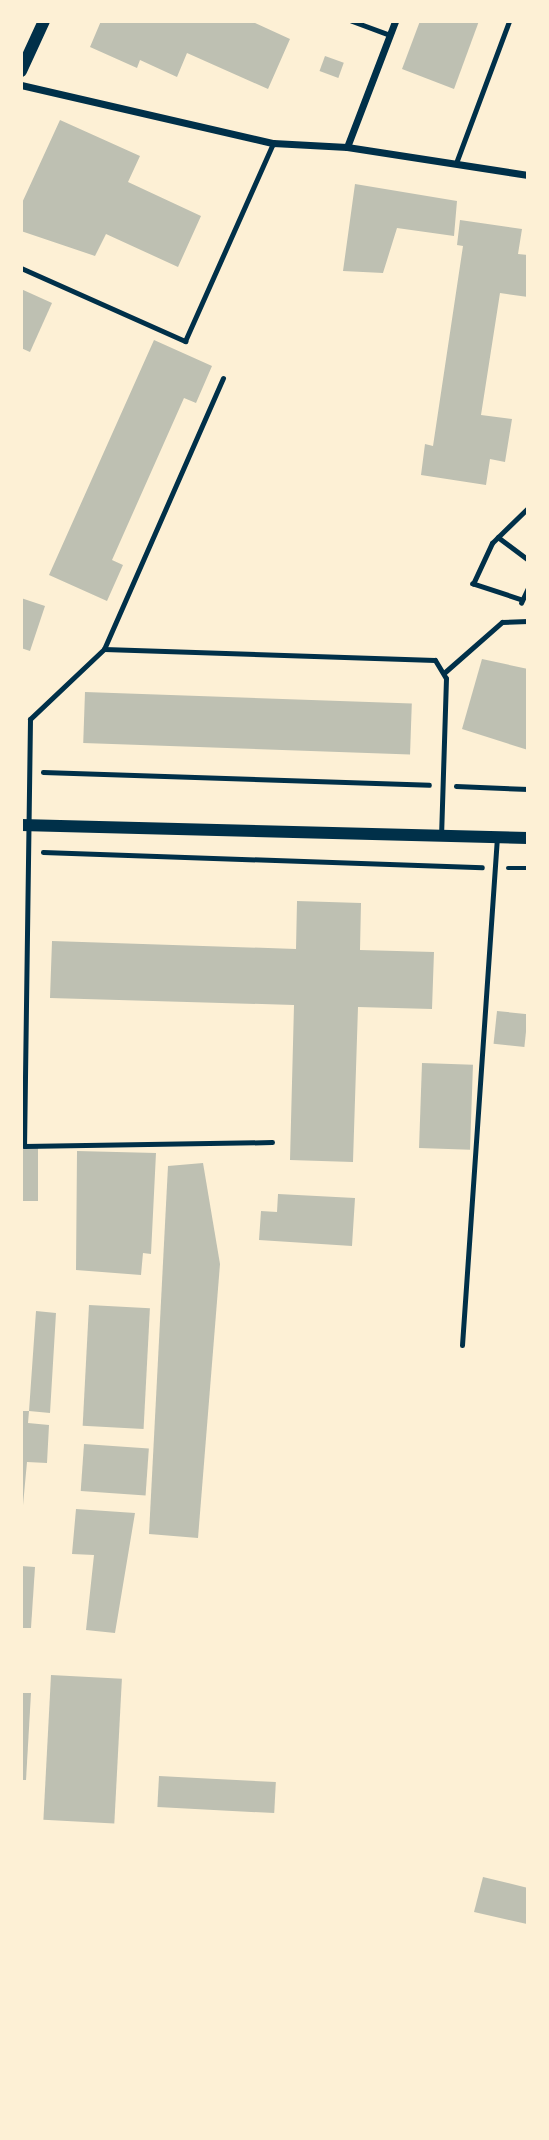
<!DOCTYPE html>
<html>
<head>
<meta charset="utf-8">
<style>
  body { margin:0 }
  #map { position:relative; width:549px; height:2140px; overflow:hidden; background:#fdf0d5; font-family:"Exo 2",sans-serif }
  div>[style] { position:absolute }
  .building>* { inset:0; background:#bec0b2; transform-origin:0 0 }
  .path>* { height:4.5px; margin:-2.25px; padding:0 2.25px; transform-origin:2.25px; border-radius:2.25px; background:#003049 }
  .service>* { height:5px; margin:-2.5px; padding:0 2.5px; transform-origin:2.5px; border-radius:2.5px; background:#003049 }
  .minor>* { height:7px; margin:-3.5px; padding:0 3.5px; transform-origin:3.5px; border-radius:3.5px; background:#003049 }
  .tertiary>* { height:12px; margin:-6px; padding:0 6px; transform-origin:6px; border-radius:6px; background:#003049 }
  span { translate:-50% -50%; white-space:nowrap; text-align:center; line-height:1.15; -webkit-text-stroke:7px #fdf0d5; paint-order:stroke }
  .frame { position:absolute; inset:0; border:23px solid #fdf0d5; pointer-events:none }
</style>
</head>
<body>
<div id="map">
  <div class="building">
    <div style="clip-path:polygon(101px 21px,251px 21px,290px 39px,268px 89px,187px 53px,177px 77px,140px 60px,137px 68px,90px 47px)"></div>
    <div style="clip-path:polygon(420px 21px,479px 21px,454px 89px,402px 69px)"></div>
    <div style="left:325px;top:56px;width:20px;height:16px;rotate:20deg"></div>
    <div style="clip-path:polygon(60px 120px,140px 156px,128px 182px,201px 216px,178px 267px,106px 234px,95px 256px,21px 231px,21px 205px)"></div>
    <div style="clip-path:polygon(355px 184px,457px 201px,454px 236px,397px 228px,383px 273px,343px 271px)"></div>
    <div style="clip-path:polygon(460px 220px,522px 229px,518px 254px,528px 255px,528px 297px,500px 293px,481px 415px,512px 419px,505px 462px,490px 459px,486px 485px,421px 475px,425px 444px,433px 446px,463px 246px,457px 245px)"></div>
    <div style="clip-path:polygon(21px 289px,52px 303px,30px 352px,21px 348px)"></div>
    <div style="clip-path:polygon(154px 340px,212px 366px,196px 403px,184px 398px,112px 560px,123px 565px,107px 601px,49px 575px)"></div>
    <div style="clip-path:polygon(21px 598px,45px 606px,30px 651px,21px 648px)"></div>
    <div style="clip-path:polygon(482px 659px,528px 669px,528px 750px,462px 729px)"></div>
    <div style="left:85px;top:692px;width:327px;height:51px;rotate:2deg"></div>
    <div style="clip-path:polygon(297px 901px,361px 903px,360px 950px,434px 952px,432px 1009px,358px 1007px,353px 1162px,290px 1160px,294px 1005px,50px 998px,52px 941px,296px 949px)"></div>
    <div style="left:497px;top:1011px;width:31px;height:33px;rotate:6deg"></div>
    <div style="left:422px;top:1063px;width:51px;height:85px;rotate:2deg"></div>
    <div style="left:21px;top:1147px;width:17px;height:54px"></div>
    <div style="clip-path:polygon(77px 1151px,156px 1153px,151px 1254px,143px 1253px,141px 1275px,76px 1270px)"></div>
    <div style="clip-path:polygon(203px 1163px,220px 1264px,198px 1538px,149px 1534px,168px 1166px)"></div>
    <div style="clip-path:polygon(278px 1194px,355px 1198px,352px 1246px,259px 1240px,261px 1211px,277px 1212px)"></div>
    <div style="left:89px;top:1305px;width:61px;height:121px;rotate:3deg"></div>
    <div style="clip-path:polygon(36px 1311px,56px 1313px,50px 1413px,29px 1411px,28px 1423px,49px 1425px,47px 1463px,27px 1462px,21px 1527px,21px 1411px,29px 1411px)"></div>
    <div style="left:84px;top:1444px;width:65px;height:47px;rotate:4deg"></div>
    <div style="clip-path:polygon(76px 1509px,135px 1513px,115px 1633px,86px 1630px,94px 1555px,72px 1554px)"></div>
    <div style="clip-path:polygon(21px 1566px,35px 1567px,31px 1628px,21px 1628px)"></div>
    <div style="left:51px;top:1675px;width:71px;height:145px;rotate:3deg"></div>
    <div style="clip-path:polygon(21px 1693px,31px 1693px,26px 1780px,21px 1780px)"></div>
    <div style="left:159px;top:1776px;width:117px;height:31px;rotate:3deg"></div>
    <div style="clip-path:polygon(483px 1877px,528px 1888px,527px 1924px,474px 1912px)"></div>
  </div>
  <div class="path">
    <div style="left:498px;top:537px;width:38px;rotate:37deg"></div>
    <div style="left:522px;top:600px;width:52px;rotate:-161.9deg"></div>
    <div style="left:473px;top:584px;width:45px;rotate:-65.1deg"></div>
    <div style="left:492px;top:543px;width:50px;rotate:-44.2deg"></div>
    <div style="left:521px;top:603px;width:17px;rotate:-65deg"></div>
    <div style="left:43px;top:772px;width:386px;rotate:1.9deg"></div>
    <div style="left:456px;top:786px;width:72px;rotate:2.4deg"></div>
    <div style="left:43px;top:852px;width:439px;rotate:2deg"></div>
    <div style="left:508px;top:868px;width:20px"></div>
  </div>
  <div class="service">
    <div style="left:352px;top:21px;width:40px;rotate:20.2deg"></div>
    <div style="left:456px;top:163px;width:152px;rotate:-69.5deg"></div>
    <div style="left:21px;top:268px;width:180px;rotate:24deg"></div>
    <div style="left:185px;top:341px;width:217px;rotate:-66deg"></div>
    <div style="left:223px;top:378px;width:296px;rotate:113.7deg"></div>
    <div style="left:104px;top:649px;width:102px;rotate:136.6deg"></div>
    <div style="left:30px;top:719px;width:427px;rotate:90.8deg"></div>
    <div style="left:24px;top:1146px;width:248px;rotate:-0.9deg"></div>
    <div style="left:104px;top:649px;width:331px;rotate:1.9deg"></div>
    <div style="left:435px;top:660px;width:21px;rotate:59deg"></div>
    <div style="left:446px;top:678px;width:157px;rotate:91.8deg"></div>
    <div style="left:445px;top:672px;width:76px;rotate:-41.3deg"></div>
    <div style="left:502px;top:622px;width:26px;rotate:-2deg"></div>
    <div style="left:462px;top:1345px;width:509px;rotate:-86.06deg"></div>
  </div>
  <div class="minor">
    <div style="left:21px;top:85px;width:259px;rotate:13deg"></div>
    <div style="left:273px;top:143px;width:74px;rotate:3.1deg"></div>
    <div style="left:347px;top:147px;width:183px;rotate:8.8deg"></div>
    <div style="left:347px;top:147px;width:135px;rotate:-69.1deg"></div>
  </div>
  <div class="tertiary">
    <div style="left:21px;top:71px;width:55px;rotate:-65.3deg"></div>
    <div style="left:21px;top:825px;width:507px;rotate:1.47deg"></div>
  </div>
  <div class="frame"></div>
</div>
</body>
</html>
